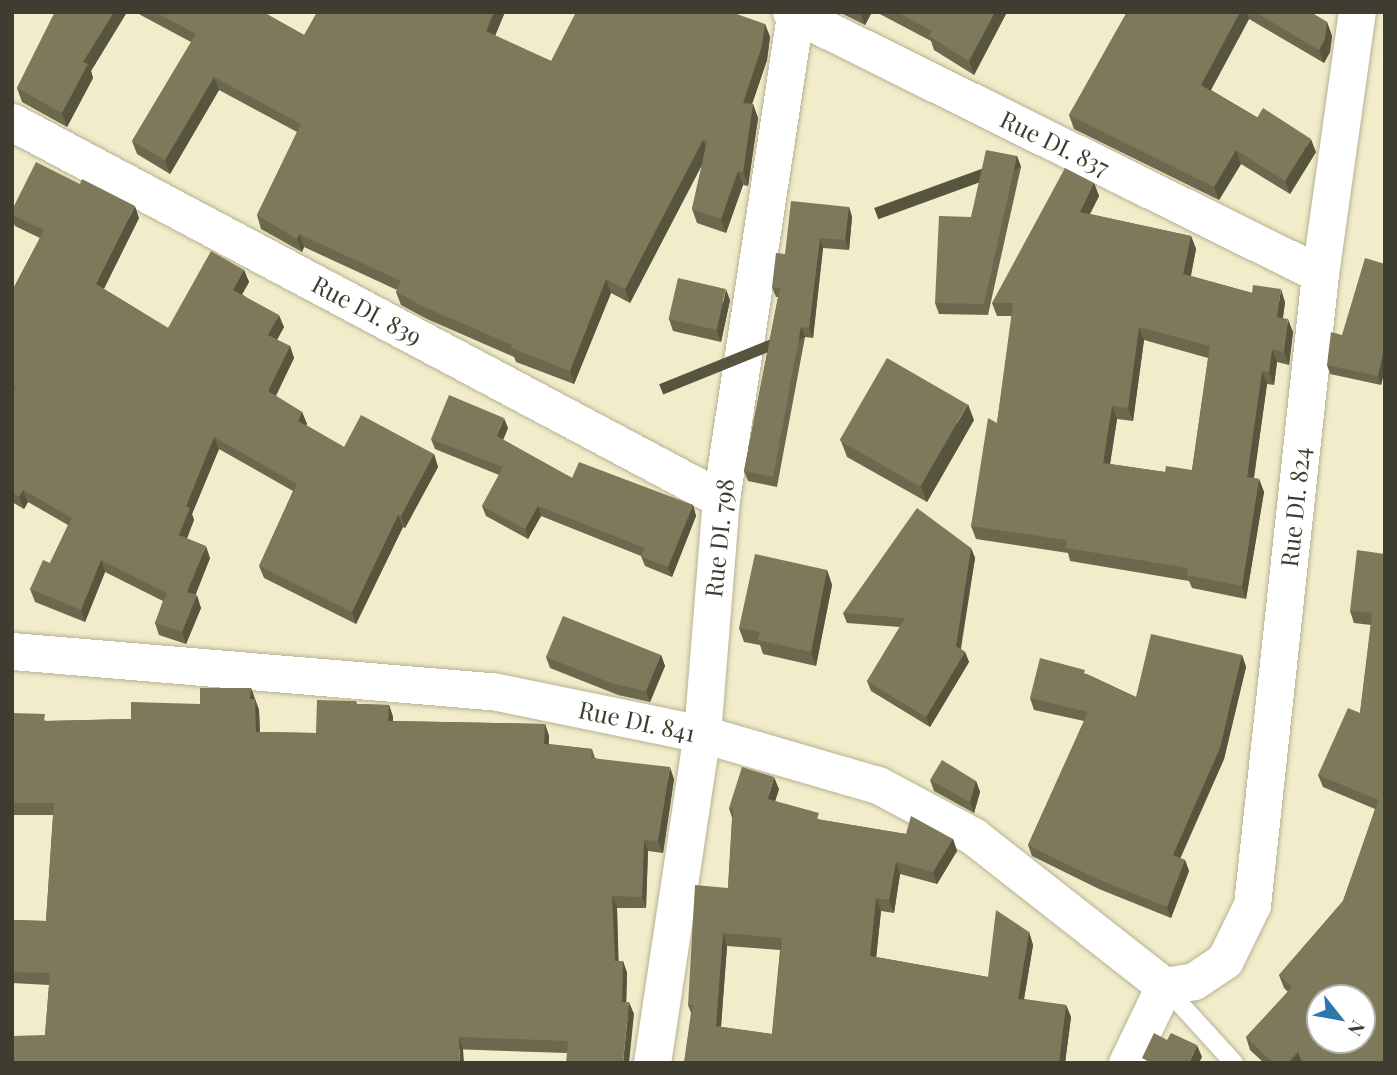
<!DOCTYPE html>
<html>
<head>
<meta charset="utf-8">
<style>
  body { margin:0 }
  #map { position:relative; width:1397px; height:1075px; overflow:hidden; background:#f1ecca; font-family:"Playfair Display",serif }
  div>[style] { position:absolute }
  .roads { filter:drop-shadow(0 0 2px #b7b292) drop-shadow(0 0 2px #b7b292) }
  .service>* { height:18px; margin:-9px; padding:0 9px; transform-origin:9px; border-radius:9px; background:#fff }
  .minor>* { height:37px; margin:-18.5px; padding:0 18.5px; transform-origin:18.5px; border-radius:18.5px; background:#fff }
  .wall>* { inset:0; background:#6c684d }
  .shaded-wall>* { inset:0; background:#58553f; transform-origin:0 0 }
  .building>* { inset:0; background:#7e795a; transform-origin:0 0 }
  span { translate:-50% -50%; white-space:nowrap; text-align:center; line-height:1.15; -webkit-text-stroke:7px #fff; paint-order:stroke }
  .street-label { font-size:24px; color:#3f3d30 }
  .frame { position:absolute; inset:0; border:14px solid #3f3d30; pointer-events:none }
  .north { position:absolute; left:1306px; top:984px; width:70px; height:70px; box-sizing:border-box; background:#fff; border:2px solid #b2b1ac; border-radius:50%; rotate:121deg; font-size:19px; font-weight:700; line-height:28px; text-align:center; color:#3f3d30 }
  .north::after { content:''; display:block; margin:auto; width:24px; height:32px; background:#3076ab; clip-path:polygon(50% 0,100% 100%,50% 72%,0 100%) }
</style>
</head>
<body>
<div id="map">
  <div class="roads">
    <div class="service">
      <div style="left:1164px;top:986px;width:104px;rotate:47.7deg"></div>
    </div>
    <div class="minor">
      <div style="left:791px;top:12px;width:590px;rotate:26.35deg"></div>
      <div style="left:12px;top:122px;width:803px;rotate:28deg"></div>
      <div style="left:12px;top:651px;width:483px;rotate:4.8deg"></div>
      <div style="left:493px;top:691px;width:213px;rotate:11.6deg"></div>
      <div style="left:702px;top:734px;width:183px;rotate:16.2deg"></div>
      <div style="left:878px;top:785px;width:108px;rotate:28.2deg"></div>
      <div style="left:973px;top:836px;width:243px;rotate:38.1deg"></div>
      <div style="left:1164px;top:986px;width:30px;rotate:-9deg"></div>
      <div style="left:1194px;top:981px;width:37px;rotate:-34deg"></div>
      <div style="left:1225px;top:960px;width:61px;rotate:-63.9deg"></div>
      <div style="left:1252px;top:905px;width:635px;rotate:-83.85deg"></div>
      <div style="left:1320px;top:274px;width:265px;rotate:-82deg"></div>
      <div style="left:652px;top:1063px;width:333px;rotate:-81.4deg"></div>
      <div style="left:702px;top:734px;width:236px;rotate:-85.4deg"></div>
      <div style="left:721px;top:499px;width:490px;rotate:-81.3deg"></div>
      <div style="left:1127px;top:1063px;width:85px;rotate:-64.3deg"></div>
    </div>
  </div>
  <div class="wall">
    <div style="clip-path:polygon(55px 12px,127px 12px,91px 71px,93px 78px,67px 127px,22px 102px,17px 88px)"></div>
    <div style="clip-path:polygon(135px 12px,263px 12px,304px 35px,505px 12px,495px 36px,551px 61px,765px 24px,770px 37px,767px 60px,752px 104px,753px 104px,758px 118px,748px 186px,743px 185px,726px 233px,697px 223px,692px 209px,702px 165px,630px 303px,611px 293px,574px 384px,516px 362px,514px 357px,427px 319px,401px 305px,396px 292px,397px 290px,304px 247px,302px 252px,261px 229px,257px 215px,297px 132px,219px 90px,170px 174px,137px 154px,132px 141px,191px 42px)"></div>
    <div style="clip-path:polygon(839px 12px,872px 12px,865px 25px)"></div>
    <div style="clip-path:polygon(876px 12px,1007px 12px,974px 75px,934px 50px,931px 41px)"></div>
    <div style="clip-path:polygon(1127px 12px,1310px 12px,1327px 22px,1332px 36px,1330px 52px,1324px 63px,1249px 19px,1211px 90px,1316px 152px,1290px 194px,1241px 164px,1219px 200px,1074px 129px,1069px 115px)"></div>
    <div style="clip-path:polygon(1017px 156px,1021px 167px,988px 315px,939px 314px,935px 303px,971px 217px)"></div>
    <div style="clip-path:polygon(evenodd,1094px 183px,1099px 196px,1090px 214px,1191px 236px,1196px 249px,1191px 276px,1285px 302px,1283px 318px,1293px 332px,1289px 365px,1277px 362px,1274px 385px,1267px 384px,1254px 478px,1259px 479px,1264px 492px,1246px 599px,1192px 588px,1189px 581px,1070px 561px,1068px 553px,976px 539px,971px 526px,997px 423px,1012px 316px,997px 316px,992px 303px,1094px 183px,1144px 340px,1208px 358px,1192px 470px,1165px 472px,1110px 464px,1117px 419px,1133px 421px,1144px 340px)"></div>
    <div style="clip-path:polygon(849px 207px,852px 217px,849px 250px,823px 248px,813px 338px,805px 337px,777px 487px,748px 481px,744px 471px,778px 297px,776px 297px,772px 287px,785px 254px)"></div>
    <div style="clip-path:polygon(12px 210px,139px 218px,104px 289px,168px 328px,244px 270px,249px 282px,242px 294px,284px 327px,277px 340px,290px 346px,294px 358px,276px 396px,302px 412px,307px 424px,306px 425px,344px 447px,434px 454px,438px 467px,405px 528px,403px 527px,356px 624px,264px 578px,259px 566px,293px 491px,219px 449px,192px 514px,194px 520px,187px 539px,210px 558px,195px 595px,201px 608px,186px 644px,159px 635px,155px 623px,163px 601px,105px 572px,85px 622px,35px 602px,30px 589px,50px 563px,68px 525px,28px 502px,24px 509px,12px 502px,12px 291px,40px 238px,15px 226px,12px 219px)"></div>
    <div style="clip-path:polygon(1385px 264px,1385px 368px,1381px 385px,1330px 374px,1327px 365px,1342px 335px)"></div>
    <div style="clip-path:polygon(730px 300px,721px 342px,673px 331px,669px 319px)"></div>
    <div style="clip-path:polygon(974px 420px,927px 502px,847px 457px,841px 441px)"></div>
    <div style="clip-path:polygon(508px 428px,503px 440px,572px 478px,693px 505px,696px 516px,672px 577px,645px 566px,641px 556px,541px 516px,528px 539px,486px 516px,482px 506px,499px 475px,435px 449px,431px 439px)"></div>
    <div style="clip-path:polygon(971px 548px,975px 558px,961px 649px,965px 652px,969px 662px,930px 727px,871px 691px,867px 681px,900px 627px,847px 623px,843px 613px)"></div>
    <div style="clip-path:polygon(1385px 554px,1385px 1063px,1264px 1063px,1250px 1050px,1246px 1037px,1288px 992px,1284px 988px,1279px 975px,1343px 901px,1375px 809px,1323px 787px,1318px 775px,1360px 713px,1371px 625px,1354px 623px,1350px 611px)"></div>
    <div style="clip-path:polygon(827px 570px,832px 585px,816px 666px,763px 654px,760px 645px,744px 642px,739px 628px)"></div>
    <div style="clip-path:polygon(661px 655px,665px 666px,650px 702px,618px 695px,550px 668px,546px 657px)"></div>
    <div style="clip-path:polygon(1242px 655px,1246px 667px,1224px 759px,1180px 858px,1185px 860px,1189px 871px,1171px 918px,1099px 889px,1032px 856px,1028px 845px,1084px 721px,1034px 710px,1030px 698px,1087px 674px,1136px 697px)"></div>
    <div style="clip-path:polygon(251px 688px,259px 710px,260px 732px,316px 733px,356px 701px,357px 704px,389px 705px,393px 717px,393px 721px,545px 724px,549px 736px,549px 744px,592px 749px,595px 758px,674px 779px,663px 853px,648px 851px,646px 908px,617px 908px,618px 961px,623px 961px,627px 973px,626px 1002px,634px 1014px,567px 1053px,45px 1035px,49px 985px,12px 983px,12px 920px,46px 921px,53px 815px,12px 815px,12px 713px,47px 721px,131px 719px,200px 704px)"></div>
    <div style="clip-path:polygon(930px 780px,976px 781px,980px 792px,974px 813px,934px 791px)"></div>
    <div style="clip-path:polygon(evenodd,779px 789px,775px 801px,821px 820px,906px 834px,953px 839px,957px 851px,937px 884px,900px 874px,894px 913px,881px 911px,876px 957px,988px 977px,1029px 932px,1033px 945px,1024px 999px,1066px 1005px,1071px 1017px,1065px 1063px,684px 1063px,691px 1013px,688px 1005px,728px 888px,732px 818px,729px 808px,779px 789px,727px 946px,780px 950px,772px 1034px,721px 1027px,727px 946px)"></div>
  </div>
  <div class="shaded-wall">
    <div style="clip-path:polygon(114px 12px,127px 12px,91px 71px,93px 78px,67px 127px,62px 113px,83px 62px)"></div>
    <div style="clip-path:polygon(494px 12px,505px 12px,491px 45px,486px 31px)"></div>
    <div style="clip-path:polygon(860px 12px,872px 12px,865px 25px)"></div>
    <div style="clip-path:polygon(995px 12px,1007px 12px,974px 75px,969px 61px)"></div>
    <div style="clip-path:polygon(1240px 12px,1246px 12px,1249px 19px,1206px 99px,1201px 85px)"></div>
    <div style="clip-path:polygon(1327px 22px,1332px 36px,1330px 52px,1324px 63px,1319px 50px)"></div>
    <div style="clip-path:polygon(765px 24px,770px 37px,767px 60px,748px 116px,743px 103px)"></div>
    <div style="clip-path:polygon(214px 77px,219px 90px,170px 174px,165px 160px)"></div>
    <div style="clip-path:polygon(753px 104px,758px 118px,748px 186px,743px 172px)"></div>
    <div style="clip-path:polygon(1311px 139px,1316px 152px,1290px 194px,1285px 181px)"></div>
    <div style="clip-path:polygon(703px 140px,708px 153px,630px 303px,625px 289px)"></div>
    <div style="clip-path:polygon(1236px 150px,1241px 164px,1219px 200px,1214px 187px)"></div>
    <div style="left:1017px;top:156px;width:12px;height:152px;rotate:70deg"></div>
    <div style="clip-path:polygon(738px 171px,743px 185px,726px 233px,721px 219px)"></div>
    <div style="clip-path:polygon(1094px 183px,1099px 196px,1084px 225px,1080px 212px)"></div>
    <div style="clip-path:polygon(135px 206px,139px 218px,100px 296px,96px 284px)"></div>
    <div style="clip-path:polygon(849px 207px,852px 217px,849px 250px,845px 240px)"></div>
    <div style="clip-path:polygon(299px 234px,304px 247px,302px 252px,297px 239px)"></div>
    <div style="clip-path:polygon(1191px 236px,1196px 249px,1188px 287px,1183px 274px)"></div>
    <div style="clip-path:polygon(820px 238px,823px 248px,813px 338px,809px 328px)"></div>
    <div style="clip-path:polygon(244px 270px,249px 282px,238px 302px,233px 290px)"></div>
    <div style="clip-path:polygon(606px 279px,611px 293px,574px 384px,570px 371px)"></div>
    <div style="clip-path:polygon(726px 289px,730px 300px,721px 342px,717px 331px)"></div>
    <div style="clip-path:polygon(1281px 289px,1285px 302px,1281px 330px,1277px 317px)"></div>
    <div style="clip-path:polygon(279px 315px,284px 327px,272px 348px,268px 335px)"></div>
    <div style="clip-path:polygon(1288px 319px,1293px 332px,1289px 365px,1284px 352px)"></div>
    <div style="left:801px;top:327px;width:11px;height:153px;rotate:68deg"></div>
    <div style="clip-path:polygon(1139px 327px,1144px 340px,1133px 421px,1128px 408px)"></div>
    <div style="clip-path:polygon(1385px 344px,1385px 368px,1381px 385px,1378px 376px)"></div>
    <div style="clip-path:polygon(290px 346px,294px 358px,272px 403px,268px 391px)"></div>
    <div style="clip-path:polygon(1272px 349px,1277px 362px,1274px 385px,1269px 372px)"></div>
    <div style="clip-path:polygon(1262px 371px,1267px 384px,1252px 490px,1247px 477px)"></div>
    <div style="clip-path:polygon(968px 404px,974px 420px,927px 502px,921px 486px)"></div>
    <div style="clip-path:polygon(1112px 406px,1117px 419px,1108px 477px,1103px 463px)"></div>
    <div style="clip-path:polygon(302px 412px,307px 424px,302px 433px,298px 421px)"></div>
    <div style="clip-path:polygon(504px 418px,508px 428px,500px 447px,497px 436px)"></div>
    <div style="clip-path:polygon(214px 437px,219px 449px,192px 514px,194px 520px,183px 547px,179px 535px,186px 506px)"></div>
    <div style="clip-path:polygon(434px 454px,438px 467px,405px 528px,401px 516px)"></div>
    <div style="clip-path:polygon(1259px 479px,1264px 492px,1246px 599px,1242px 586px)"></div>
    <div style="clip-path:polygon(23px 490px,28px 502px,24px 509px,19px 497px)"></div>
    <div style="clip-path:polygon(693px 505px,696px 516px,672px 577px,668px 567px)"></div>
    <div style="clip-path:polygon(538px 506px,541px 516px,528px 539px,525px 529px)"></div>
    <div style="clip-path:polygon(398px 515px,403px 527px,356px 624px,352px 612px)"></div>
    <div style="clip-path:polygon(206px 546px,210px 558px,192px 604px,187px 592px)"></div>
    <div style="clip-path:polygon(971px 548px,975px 558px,959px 656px,956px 646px)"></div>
    <div style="clip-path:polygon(101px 560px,105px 572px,85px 622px,81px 610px)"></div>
    <div style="clip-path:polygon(827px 570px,832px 585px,816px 666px,811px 652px)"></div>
    <div style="clip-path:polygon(197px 595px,201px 608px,186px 644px,182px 632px)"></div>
    <div style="clip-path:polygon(965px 652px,969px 662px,930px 727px,926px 717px)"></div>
    <div style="clip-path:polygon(661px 655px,665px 666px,650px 702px,646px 691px)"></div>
    <div style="clip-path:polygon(1242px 655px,1246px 667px,1224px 759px,1177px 866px,1173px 855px)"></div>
    <div style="clip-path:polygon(251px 688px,259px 710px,260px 744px,256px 732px,250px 699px)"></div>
    <div style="clip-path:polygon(389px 705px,393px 717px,392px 732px,388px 721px)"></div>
    <div style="clip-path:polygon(545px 724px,549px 736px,548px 756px,544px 744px)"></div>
    <div style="clip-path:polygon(670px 767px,674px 779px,663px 853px,658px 841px)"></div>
    <div style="clip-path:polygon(774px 777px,779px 789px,772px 811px,768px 799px)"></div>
    <div style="clip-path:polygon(976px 781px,980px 792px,974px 813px,970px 802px)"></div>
    <div style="clip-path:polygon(953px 839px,957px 851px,937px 884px,933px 872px)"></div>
    <div style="clip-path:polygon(644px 840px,648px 851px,646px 908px,642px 897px)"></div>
    <div style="clip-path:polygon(1185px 860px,1189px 871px,1171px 918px,1167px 907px)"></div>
    <div style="clip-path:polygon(896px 862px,900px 874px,894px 913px,889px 900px)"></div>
    <div style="clip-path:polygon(612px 896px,617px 908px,619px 973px,615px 961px)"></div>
    <div style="clip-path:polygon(876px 898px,881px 911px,875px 969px,870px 956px)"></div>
    <div style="clip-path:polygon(1029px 932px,1033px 945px,1022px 1011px,1018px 999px)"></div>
    <div style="clip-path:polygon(723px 933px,727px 946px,720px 1039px,716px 1026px)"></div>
    <div style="clip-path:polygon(623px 961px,627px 973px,626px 1013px,622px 1002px)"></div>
    <div style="clip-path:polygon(629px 1002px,634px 1014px,629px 1063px,623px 1063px)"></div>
    <div style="clip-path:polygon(1066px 1005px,1071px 1017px,1065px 1063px,1059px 1063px)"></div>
    <div style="clip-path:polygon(459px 1037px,463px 1049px,464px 1063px,460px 1063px)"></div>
    <div style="clip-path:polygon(1197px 1045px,1202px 1057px,1199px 1063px,1189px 1063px)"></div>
    <div style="clip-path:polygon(1298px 1052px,1302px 1063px,1288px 1063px)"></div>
  </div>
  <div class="building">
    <div style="clip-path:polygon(55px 12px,114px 12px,83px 62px,88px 64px,62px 113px,17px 88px)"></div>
    <div style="clip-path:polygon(155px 12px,263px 12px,304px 35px,317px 12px,494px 12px,486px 31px,551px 61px,576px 12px,731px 12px,765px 24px,762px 46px,743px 103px,753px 104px,743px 172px,738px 171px,721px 219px,692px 209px,707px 141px,703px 140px,625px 289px,606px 279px,570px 371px,511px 348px,512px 345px,422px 306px,396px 292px,401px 281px,299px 234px,297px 239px,257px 215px,301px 124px,214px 77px,165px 160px,132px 141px,196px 34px)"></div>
    <div style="clip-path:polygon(897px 12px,995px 12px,969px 61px,929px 36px,932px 31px)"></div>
    <div style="clip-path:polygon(1127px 12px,1240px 12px,1201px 85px,1257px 118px,1263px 108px,1311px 139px,1285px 181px,1236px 150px,1214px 187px,1069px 115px)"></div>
    <div style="clip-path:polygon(1255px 12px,1310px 12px,1327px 22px,1325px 39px,1319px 50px)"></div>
    <div style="clip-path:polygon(986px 150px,1017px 156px,984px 304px,935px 303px,939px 216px,971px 217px)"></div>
    <div style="clip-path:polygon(36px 162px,80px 184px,82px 179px,135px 206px,96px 284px,168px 328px,211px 251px,244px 270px,233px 290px,279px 315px,268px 335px,290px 346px,268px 391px,302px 412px,298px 421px,344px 447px,361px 415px,434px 454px,401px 516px,398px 515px,352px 612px,259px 566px,297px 484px,214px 437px,186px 506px,190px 508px,179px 535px,206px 546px,187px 592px,197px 595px,182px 632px,155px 623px,167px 593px,101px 560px,81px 610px,30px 589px,43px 560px,50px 563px,72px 518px,23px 490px,19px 497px,12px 493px,12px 395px,16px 388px,12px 386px,12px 291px,44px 230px,12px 215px,12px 210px)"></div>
    <div style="clip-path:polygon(evenodd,1065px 168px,1094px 183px,1080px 212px,1191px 236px,1183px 274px,1252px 293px,1253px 285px,1281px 289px,1277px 317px,1288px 319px,1284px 352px,1272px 349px,1269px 372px,1262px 371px,1247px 477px,1259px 479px,1242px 586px,1187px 575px,1188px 568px,1066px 548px,1067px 540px,971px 526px,988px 418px,997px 423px,1013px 303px,992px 303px,1065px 168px,1139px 327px,1210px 346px,1192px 470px,1166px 466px,1165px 472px,1103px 463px,1112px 406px,1128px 408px,1139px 327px)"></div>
    <div style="clip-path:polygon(791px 201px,849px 207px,845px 240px,820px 238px,809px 328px,801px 327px,773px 477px,744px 471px,780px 288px,772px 287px,776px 253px,785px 254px)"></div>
    <div style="clip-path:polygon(1365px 258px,1385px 264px,1385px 344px,1378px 376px,1327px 365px,1331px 332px,1342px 335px)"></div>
    <div style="left:678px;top:278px;width:49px;height:42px;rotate:13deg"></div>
    <div style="left:887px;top:358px;width:93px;height:95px;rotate:30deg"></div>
    <div style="clip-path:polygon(449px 395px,504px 418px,497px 436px,572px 478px,579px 462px,693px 505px,668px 567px,641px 556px,645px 548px,538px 506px,525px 529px,482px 506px,503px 467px,431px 439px)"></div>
    <div style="clip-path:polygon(917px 508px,971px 548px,956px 646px,965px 652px,926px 717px,867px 681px,905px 618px,843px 613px)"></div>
    <div style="clip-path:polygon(evenodd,1357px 550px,1385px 554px,1385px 1063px,1303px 1063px,1298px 1052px,1288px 1063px,1273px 1063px,1246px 1037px,1292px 987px,1279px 975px,1343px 901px,1379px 800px,1318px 775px,1348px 708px,1360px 713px,1372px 613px,1350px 611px,1357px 550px,1320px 998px,1362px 998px,1362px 1040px,1320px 1040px,1320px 998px)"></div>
    <div style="clip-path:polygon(755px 554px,827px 570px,811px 652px,758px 640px,760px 632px,739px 628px)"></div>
    <div style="clip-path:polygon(563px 616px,661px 655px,646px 691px,614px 684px,546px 657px)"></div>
    <div style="clip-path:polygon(1151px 634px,1242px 655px,1220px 748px,1173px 855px,1185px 860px,1167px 907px,1095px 878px,1028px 845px,1088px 712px,1030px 698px,1040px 658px,1085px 670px,1084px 673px,1136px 697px)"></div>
    <div style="clip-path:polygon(200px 688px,251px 688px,250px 699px,255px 699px,256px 732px,316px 733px,317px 700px,356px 701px,355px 704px,389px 705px,388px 721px,545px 724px,544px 744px,592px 749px,591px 758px,670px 767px,658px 841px,644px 840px,642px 897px,612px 896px,615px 961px,623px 961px,622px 1002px,629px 1002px,623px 1063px,566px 1063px,568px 1041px,459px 1037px,460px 1063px,12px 1063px,12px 1036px,45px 1035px,50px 973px,12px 972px,12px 920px,46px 921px,54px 803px,12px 803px,12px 713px,45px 714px,44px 721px,131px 719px,131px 702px,200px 704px)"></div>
    <div style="clip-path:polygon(942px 760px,976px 781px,970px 802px,930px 780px)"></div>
    <div style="clip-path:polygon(evenodd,742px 767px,774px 777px,768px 799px,819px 813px,817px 819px,906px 834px,911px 816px,953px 839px,933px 872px,896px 862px,889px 900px,876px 898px,870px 956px,988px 977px,996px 910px,1029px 932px,1018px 999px,1066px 1005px,1059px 1063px,684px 1063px,693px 1005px,688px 1005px,695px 885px,728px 888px,733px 809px,729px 808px,742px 767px,723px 933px,782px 938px,772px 1034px,716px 1026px,723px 933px)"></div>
    <div style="clip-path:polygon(1154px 1033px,1167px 1040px,1171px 1033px,1197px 1045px,1189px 1063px,1151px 1063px,1142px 1058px)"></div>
  </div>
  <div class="street-label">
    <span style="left:1055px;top:143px;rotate:26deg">Rue DI. 837</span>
    <span style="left:367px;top:310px;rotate:28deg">Rue DI. 839</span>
    <span style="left:1295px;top:507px;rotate:-84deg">Rue DI. 824</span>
    <span style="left:719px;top:538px;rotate:-84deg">Rue DI. 798</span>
    <span style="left:637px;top:721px;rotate:12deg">Rue DI. 841</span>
  </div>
  <div class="frame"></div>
  <div class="north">N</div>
</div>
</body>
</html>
